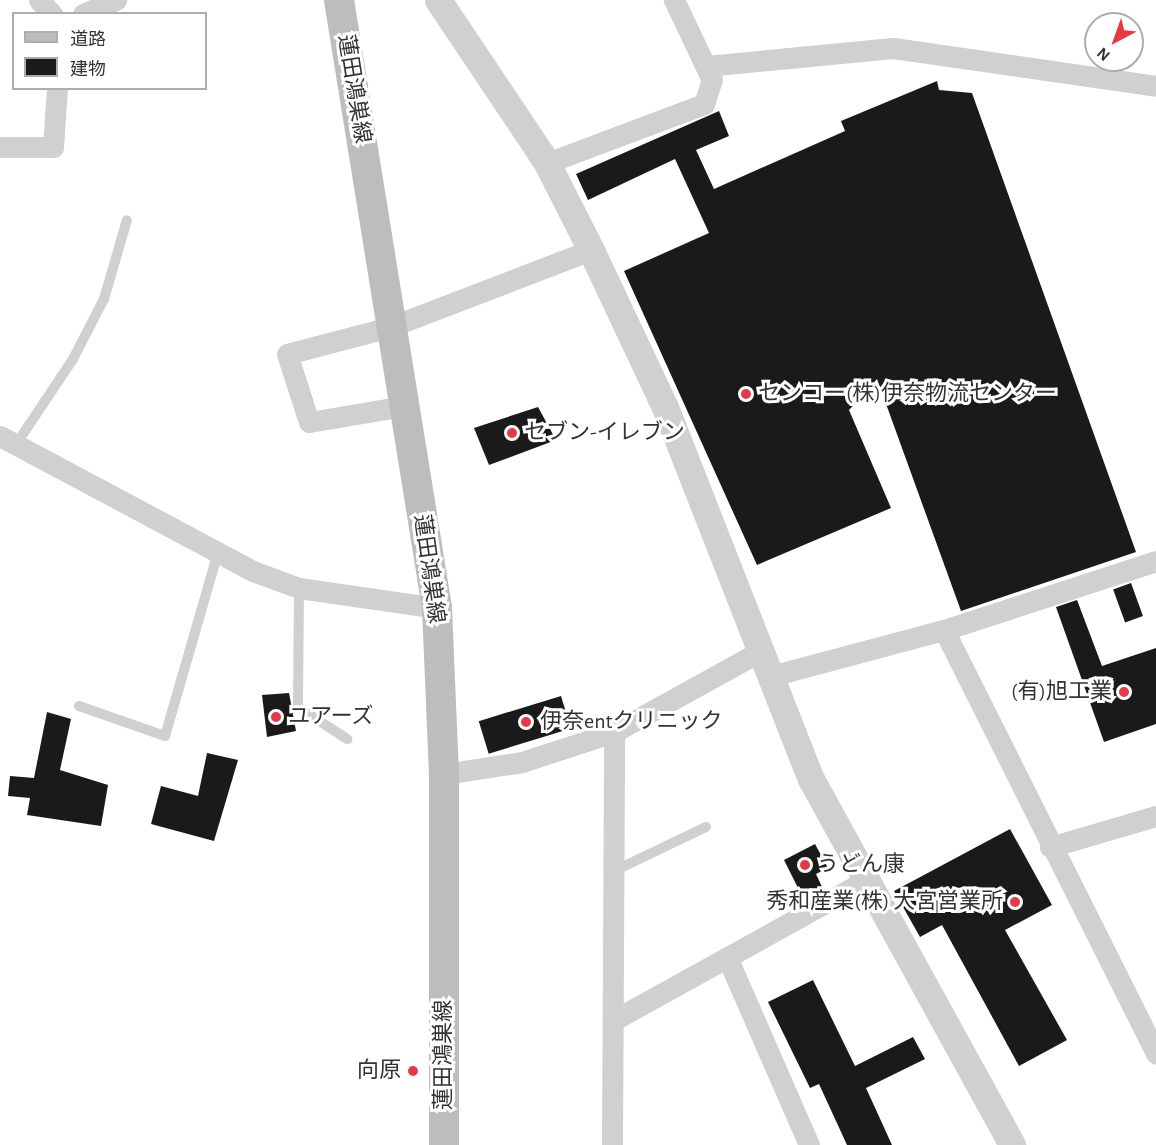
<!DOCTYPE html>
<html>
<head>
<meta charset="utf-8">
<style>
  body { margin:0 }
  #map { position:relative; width:1156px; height:1145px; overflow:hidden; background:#fff; font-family:"Alegreya Sans","Noto Sans JP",sans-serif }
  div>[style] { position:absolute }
  .building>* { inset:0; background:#1a1a1a; transform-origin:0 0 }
  .service>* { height:10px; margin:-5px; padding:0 5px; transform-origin:5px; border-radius:5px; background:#d0d0d0 }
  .minor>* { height:21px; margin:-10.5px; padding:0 10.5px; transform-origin:10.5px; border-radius:10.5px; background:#d0d0d0 }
  .tertiary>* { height:27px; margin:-13.5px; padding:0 13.5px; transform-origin:13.5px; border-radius:13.5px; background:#d0d0d0 }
  .secondary>* { height:30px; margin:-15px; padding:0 15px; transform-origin:15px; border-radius:15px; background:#bdbdbd }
  .dots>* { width:16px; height:16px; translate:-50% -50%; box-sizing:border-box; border:3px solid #fff; border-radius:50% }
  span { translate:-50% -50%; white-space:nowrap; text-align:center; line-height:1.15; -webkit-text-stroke:6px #fff; paint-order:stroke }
  .street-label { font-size:22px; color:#333 }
  .poi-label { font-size:22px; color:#333 }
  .left { translate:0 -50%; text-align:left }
  .right { translate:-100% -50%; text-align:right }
  .legend { position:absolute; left:12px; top:12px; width:195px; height:78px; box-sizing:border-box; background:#fff; border:2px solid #adadad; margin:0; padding:8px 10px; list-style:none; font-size:18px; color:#333 }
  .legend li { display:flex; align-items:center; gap:12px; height:30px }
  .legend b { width:30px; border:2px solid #adadad }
  .north { position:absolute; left:1084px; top:12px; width:60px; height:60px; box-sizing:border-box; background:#fff; border:2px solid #adadad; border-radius:50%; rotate:221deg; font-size:16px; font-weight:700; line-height:24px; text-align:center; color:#333 }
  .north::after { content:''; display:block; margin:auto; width:21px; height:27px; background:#e63946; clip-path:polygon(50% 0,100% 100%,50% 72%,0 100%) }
</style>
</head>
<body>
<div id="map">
  <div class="building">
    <div style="clip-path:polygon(937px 81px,939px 90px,972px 93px,1136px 552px,961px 611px,877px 379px,849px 410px,891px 508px,757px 565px,624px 271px,709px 233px,675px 159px,588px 200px,576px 174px,719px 111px,729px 136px,696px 150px,714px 189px,845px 131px,841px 121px)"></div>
    <div style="clip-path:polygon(538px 407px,556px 440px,489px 465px,474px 428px)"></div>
    <div style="left:1131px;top:583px;width:35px;height:19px;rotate:70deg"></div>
    <div style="clip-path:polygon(1077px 600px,1102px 666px,1156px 648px,1156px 724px,1104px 742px,1056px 607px)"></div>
    <div style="clip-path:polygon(289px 693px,296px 731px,267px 737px,262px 695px)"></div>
    <div style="left:561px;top:696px;width:34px;height:86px;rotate:73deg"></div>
    <div style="clip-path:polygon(47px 712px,71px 719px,60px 770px,108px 785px,101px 826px,27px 815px,30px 798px,8px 796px,10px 776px,34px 778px)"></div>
    <div style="clip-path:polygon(207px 753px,238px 760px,214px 841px,151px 824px,161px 786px,198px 796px)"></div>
    <div style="clip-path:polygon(1010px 829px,1052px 905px,1005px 930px,1067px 1040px,1019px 1066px,942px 925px,920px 937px,894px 891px)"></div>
    <div style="clip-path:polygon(815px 844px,828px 868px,816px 874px,823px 889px,804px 900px,784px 860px)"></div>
    <div style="clip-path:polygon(813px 980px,855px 1066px,913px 1037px,925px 1059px,866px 1088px,892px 1145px,847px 1145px,819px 1084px,810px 1088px,768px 1002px)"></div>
  </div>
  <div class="service">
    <div style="left:17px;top:443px;width:101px;rotate:-56.3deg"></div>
    <div style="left:73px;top:359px;width:68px;rotate:-62.7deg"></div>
    <div style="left:104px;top:299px;width:82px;rotate:-73.8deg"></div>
    <div style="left:299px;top:588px;width:119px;rotate:90.5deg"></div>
    <div style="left:298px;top:707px;width:59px;rotate:33.1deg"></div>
    <div style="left:79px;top:706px;width:91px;rotate:19.2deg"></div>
    <div style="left:165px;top:736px;width:191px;rotate:-73.9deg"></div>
    <div style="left:614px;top:871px;width:102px;rotate:-25.6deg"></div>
  </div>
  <div class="minor">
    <div style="left:39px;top:0;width:19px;rotate:47deg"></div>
    <div style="left:83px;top:14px;width:36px;rotate:-23deg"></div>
    <div style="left:706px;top:66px;width:188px;rotate:-5.5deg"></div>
    <div style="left:893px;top:48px;width:266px;rotate:8.2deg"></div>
    <div style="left:0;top:147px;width:53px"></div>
    <div style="left:53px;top:147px;width:59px;rotate:-86.1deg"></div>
    <div style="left:547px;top:163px;width:168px;rotate:-20.6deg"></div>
    <div style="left:704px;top:104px;width:25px;rotate:-72deg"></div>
    <div style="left:712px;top:80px;width:89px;rotate:-115.4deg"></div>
    <div style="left:404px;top:406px;width:96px;rotate:170.4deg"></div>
    <div style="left:309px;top:422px;width:71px;rotate:-107.9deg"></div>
    <div style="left:287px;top:354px;width:106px;rotate:-14.7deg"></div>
    <div style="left:390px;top:327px;width:215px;rotate:-21deg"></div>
    <div style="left:0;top:436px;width:287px;rotate:28.1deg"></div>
    <div style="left:253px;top:571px;width:49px;rotate:20.3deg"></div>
    <div style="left:299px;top:588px;width:139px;rotate:8.2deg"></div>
    <div style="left:944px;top:630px;width:474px;rotate:63.4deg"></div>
    <div style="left:771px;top:676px;width:179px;rotate:-14.9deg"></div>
    <div style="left:944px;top:630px;width:223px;rotate:-18deg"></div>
    <div style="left:444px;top:774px;width:79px;rotate:-8.7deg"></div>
    <div style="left:522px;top:762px;width:97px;rotate:-18.1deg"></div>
    <div style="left:614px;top:732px;width:166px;rotate:-28.9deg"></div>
    <div style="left:1050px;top:847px;width:110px;rotate:-16.3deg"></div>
    <div style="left:727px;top:957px;width:205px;rotate:66.4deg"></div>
    <div style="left:614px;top:1020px;width:291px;rotate:-29deg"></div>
    <div style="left:612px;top:1145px;width:413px;rotate:-89.7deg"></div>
  </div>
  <div class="tertiary">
    <div style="left:438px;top:0;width:196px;rotate:56.2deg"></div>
    <div style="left:547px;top:163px;width:97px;rotate:63.2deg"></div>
    <div style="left:591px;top:250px;width:174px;rotate:64.8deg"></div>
    <div style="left:665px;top:407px;width:400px;rotate:68.6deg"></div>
    <div style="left:811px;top:779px;width:418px;rotate:61.2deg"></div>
  </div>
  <div class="secondary">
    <div style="left:339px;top:0;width:616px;rotate:80.84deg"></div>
    <div style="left:437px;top:608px;width:166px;rotate:87.6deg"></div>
    <div style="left:444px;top:774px;width:371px;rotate:90deg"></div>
  </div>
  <div class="dots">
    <div style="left:746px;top:394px;background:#e63946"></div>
    <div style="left:512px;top:433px;background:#e63946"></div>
    <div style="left:1124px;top:692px;background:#e63946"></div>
    <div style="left:276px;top:717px;background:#e63946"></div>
    <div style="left:526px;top:722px;background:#e63946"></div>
    <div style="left:805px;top:865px;background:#e63946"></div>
    <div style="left:1015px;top:902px;background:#e63946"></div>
    <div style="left:413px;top:1071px;background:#e63946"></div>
  </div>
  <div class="street-label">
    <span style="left:354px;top:89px;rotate:81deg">蓮田鴻巣線</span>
    <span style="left:429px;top:569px;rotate:82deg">蓮田鴻巣線</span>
    <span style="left:444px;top:1055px;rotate:-90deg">蓮田鴻巣線</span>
  </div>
  <div class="poi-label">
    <span class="left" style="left:758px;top:394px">センコー(株)伊奈物流センター</span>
    <span class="left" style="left:524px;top:433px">セブン-イレブン</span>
    <span class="right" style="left:1112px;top:692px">(有)旭工業</span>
    <span class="left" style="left:288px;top:717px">ユアーズ</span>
    <span class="left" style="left:540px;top:722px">伊奈entクリニック</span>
    <span class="left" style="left:817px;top:865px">うどん康</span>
    <span class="right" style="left:1003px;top:902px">秀和産業(株) 大宮営業所</span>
    <span class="right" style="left:401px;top:1071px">向原</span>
  </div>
  <ul class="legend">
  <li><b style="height:8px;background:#bdbdbd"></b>道路</li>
  <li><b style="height:16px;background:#1a1a1a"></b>建物</li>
  </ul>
  <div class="north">N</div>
</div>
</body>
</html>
